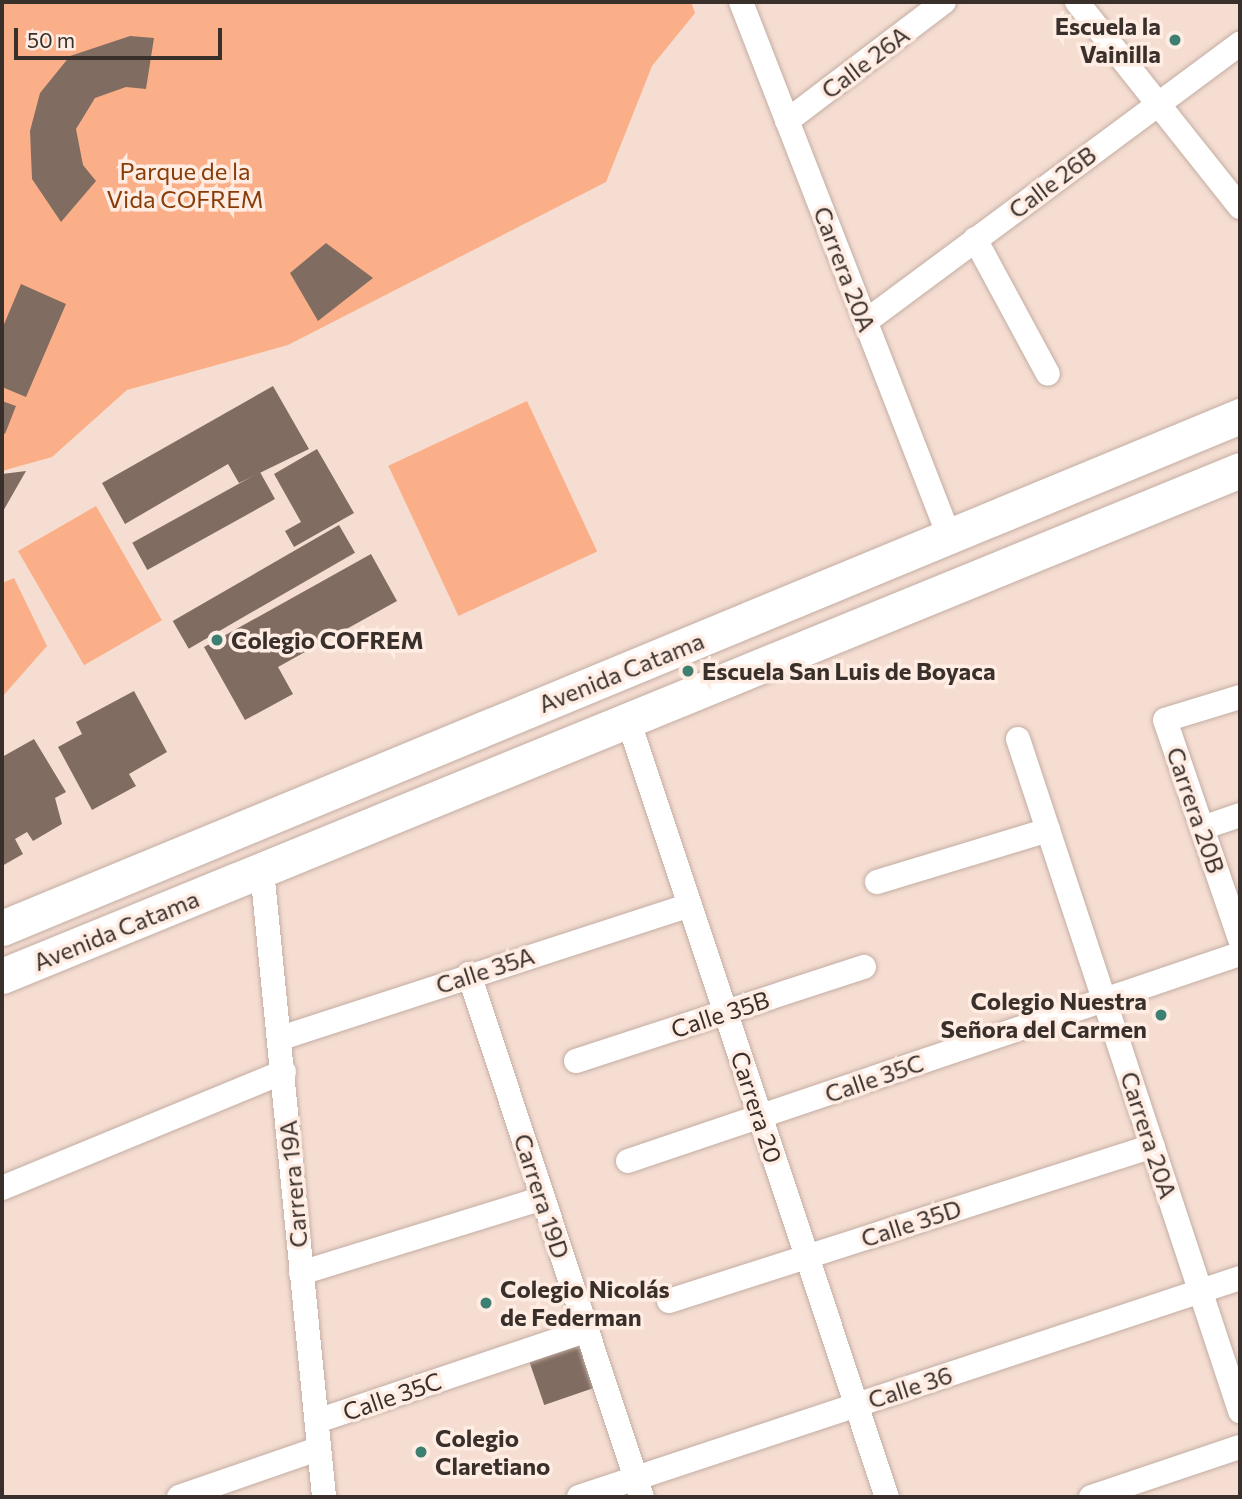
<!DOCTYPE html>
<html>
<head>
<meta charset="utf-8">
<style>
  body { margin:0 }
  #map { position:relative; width:1242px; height:1499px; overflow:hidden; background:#f5ddd2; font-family:Commissioner,sans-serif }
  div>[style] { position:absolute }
  .green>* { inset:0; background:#fbaf88; transform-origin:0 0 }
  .building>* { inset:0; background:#816c62; transform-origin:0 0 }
  .roads { filter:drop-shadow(0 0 2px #c3ada2) drop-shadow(0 0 2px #c3ada2) }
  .minor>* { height:24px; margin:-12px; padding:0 12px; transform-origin:12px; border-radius:12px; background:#fff }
  .secondary>* { height:35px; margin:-17.5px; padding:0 17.5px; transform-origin:17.5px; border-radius:17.5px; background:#fff }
  .dots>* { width:19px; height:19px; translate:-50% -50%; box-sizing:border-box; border:4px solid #ffece3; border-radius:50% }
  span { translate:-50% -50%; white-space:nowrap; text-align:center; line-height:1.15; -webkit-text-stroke:7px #ffece3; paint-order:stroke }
  .poi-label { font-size:24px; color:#39302c; font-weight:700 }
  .right { translate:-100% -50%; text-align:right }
  .left { translate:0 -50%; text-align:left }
  .street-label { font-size:24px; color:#39302c }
  .park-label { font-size:24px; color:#883c08 }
  .frame { position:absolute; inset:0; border:4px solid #39302c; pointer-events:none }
  .scale { position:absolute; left:14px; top:28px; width:208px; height:32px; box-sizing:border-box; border:4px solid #39302c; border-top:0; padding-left:9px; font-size:21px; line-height:24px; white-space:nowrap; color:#39302c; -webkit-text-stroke:5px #ffece3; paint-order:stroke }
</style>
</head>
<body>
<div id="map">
  <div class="green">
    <div style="clip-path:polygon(2px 2px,691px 2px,695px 13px,652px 66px,606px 182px,288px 345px,127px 390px,52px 457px,2px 471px)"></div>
    <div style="left:527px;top:401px;width:166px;height:153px;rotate:65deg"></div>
    <div style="left:96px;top:506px;width:132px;height:90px;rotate:60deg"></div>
    <div style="clip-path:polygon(14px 578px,47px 646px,2px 697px,2px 583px)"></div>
  </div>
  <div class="building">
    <div style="clip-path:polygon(130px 36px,154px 38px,146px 89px,126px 87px,95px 98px,76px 129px,83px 165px,96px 181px,61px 222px,32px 179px,30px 131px,40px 93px,70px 56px)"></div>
    <div style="clip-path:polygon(326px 243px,373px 278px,318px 321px,290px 273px)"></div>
    <div style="clip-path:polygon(21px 284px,66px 304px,26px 397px,2px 387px,2px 329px)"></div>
    <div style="clip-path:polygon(273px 386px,309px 449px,239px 483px,228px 464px,125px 524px,102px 483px)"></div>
    <div style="clip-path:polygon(2px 401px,16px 406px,5px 434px,2px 432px)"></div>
    <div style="clip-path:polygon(317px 449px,354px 513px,294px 547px,285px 531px,301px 522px,274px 474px)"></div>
    <div style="clip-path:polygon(26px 471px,2px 513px,2px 474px)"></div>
    <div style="left:260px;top:472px;width:31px;height:146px;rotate:61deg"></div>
    <div style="left:339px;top:525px;width:32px;height:192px;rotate:60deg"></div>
    <div style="clip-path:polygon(371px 554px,397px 601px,278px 667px,293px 694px,245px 720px,204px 647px)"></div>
    <div style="clip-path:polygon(134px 691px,167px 752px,129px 774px,136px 786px,92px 810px,58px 747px,82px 734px,76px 722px)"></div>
    <div style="clip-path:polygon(34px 739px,66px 792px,55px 798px,62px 824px,33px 841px,27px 832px,15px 839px,23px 854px,2px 866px,2px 757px)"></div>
    <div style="left:586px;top:1342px;width:46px;height:60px;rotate:71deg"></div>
  </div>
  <div class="roads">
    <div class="minor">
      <div style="left:741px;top:2px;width:573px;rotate:68.72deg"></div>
      <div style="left:1077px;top:2px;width:262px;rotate:51.5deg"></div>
      <div style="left:787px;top:121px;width:197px;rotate:-37.2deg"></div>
      <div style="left:975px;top:239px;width:153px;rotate:61.6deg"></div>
      <div style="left:865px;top:322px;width:467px;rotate:-36.6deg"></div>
      <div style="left:1240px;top:697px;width:78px;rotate:163deg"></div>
      <div style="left:1165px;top:720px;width:231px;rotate:71.1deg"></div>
      <div style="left:627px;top:716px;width:823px;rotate:71.59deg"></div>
      <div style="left:1018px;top:739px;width:708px;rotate:71.72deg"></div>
      <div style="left:1202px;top:828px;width:40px;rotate:-18.9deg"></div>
      <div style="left:262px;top:870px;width:630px;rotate:84.35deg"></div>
      <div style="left:877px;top:882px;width:179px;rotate:-16.9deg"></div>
      <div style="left:469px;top:974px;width:551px;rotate:71.7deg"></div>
      <div style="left:281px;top:1038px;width:430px;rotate:-18deg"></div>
      <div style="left:576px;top:1061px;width:303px;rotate:-18.1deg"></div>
      <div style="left:628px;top:1161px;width:646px;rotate:-18.69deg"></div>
      <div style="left:2px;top:1188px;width:305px;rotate:-22.4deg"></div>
      <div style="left:301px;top:1273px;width:253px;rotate:-17.2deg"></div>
      <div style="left:669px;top:1301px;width:508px;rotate:-17.76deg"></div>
      <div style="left:317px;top:1421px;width:285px;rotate:-18.6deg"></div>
      <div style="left:179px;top:1497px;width:147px;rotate:-19.1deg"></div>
      <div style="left:579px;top:1497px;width:696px;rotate:-18.33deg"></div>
      <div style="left:1091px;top:1497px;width:157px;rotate:-18.6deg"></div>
    </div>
    <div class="secondary">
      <div style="left:2px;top:928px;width:1340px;rotate:-22.47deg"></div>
      <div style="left:2px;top:976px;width:1337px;rotate:-22.23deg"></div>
    </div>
  </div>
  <div class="dots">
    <div style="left:1175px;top:40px;background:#3d7f70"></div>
    <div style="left:217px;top:640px;background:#3d7f70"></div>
    <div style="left:688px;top:671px;background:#3d7f70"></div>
    <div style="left:1161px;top:1015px;background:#3d7f70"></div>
    <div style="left:486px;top:1303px;background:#3d7f70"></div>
    <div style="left:421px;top:1452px;background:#3d7f70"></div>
  </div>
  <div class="poi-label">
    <span class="right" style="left:1161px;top:40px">Escuela la<br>Vainilla</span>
    <span class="left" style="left:231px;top:640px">Colegio COFREM</span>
    <span class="left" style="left:702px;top:671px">Escuela San Luis de Boyaca</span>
    <span class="right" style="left:1147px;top:1015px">Colegio Nuestra<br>Señora del Carmen</span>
    <span class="left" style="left:500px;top:1303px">Colegio Nicolás<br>de Federman</span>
    <span class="left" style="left:435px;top:1452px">Colegio<br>Claretiano</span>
  </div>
  <div class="street-label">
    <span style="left:865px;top:62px;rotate:-37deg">Calle 26A</span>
    <span style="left:1052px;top:182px;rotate:-37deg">Calle 26B</span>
    <span style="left:845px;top:269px;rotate:69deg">Carrera 20A</span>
    <span style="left:621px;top:672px;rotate:-22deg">Avenida Catama</span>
    <span style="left:1196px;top:810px;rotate:71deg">Carrera 20B</span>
    <span style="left:116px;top:930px;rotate:-22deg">Avenida Catama</span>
    <span style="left:485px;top:970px;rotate:-18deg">Calle 35A</span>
    <span style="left:720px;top:1014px;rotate:-18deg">Calle 35B</span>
    <span style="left:874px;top:1078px;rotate:-19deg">Calle 35C</span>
    <span style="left:757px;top:1107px;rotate:72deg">Carrera 20</span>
    <span style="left:1149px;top:1135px;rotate:72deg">Carrera 20A</span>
    <span style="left:293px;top:1184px;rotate:-95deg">Carrera 19A</span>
    <span style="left:542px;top:1196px;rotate:72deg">Carrera 19D</span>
    <span style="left:911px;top:1223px;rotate:-18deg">Calle 35D</span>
    <span style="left:910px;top:1387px;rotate:-18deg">Calle 36</span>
    <span style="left:392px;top:1396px;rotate:-19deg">Calle 35C</span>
  </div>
  <div class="park-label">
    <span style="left:185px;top:185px">Parque de la<br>Vida COFREM</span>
  </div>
  <div class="frame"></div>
  <div class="scale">50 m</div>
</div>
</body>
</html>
